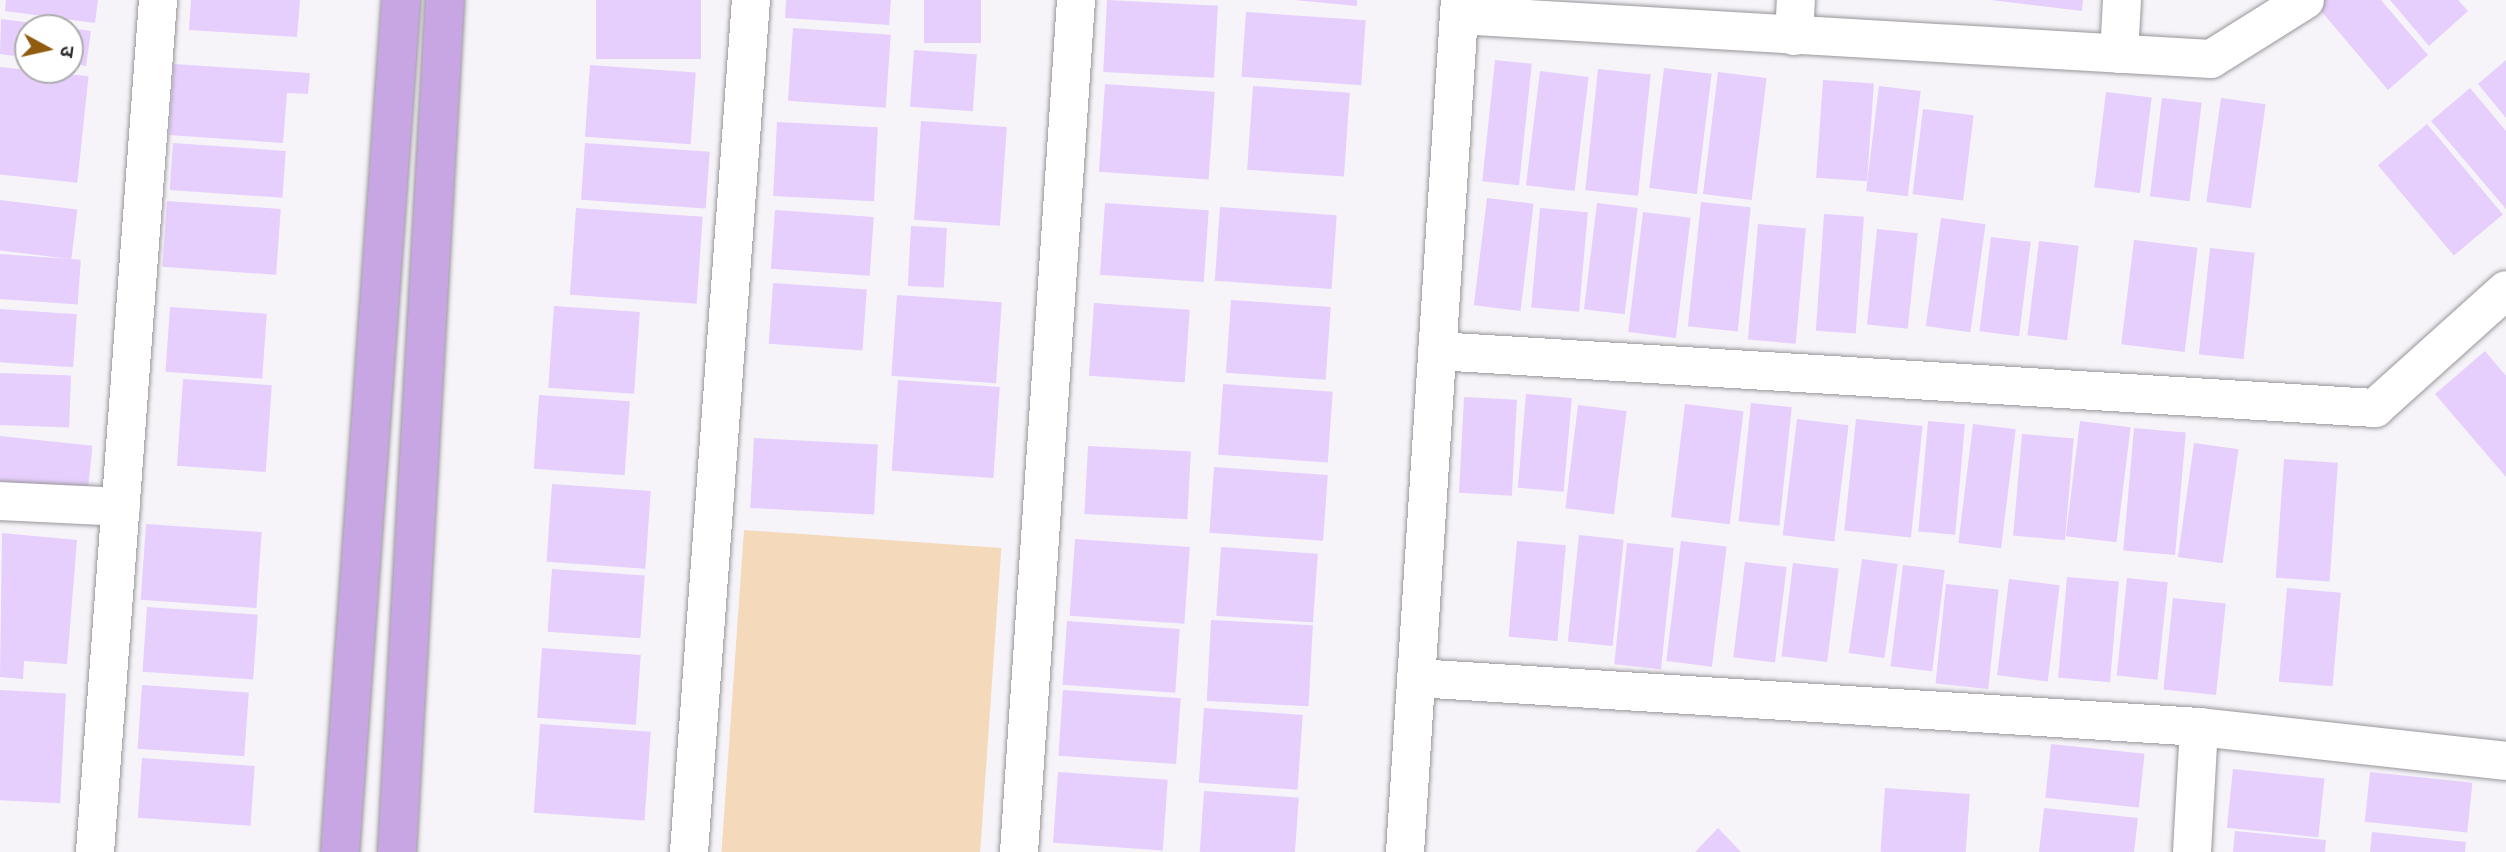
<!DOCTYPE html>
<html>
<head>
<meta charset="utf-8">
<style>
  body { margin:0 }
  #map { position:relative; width:2506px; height:852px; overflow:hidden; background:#f6f4f8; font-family:Lato,"Noto Sans Devanagari",sans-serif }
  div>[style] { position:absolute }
  .green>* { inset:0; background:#f4d9bb; transform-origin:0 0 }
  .building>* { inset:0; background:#e6cffd; transform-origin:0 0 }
  .roads { filter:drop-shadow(0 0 2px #98969a) drop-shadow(0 0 2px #98969a) }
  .minor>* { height:38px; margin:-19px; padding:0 19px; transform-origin:19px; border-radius:19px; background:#fff }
  .major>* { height:38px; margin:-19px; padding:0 19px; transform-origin:19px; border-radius:19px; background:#c8a6e4 }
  span { translate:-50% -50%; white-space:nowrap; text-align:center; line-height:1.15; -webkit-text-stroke:5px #fff; paint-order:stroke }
  .north { position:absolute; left:14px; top:14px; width:70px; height:70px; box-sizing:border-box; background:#fff; border:2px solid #acacac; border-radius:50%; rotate:98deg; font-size:19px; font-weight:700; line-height:28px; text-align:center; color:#302f30 }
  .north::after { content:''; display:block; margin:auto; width:24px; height:32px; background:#905c0f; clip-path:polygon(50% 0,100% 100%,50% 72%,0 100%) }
</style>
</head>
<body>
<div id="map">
  <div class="green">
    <div style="left:744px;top:530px;width:258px;height:323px;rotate:4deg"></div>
  </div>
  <div class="building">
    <div style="clip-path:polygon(6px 0,98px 0,95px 23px,5px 11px)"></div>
    <div style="clip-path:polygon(191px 0,300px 0,297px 37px,189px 30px)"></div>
    <div style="left:596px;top:0;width:105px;height:59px"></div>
    <div style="clip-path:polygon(786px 0,891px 0,889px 25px,785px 18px)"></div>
    <div style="left:924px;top:0;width:57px;height:43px"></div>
    <div style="left:1107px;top:0;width:111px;height:72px;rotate:3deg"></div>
    <div style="clip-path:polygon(1294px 0,1357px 0,1357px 6px)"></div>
    <div style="clip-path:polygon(1991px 0,2083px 0,2082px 11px)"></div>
    <div style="clip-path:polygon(2322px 0,2381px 0,2428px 55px,2388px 90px,2316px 5px)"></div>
    <div style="clip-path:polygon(2390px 0,2458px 0,2468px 11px,2429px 46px)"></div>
    <div style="left:1246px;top:12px;width:120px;height:65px;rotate:4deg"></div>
    <div style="clip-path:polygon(1px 19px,57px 26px,56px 28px,28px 28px,28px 58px,0 54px)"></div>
    <div style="clip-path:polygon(70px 28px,91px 31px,86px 66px,70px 63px)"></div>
    <div style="left:793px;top:28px;width:98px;height:73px;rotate:4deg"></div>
    <div style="left:914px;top:50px;width:63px;height:57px;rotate:4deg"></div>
    <div style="left:1495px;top:60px;width:37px;height:122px;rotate:6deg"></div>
    <div style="clip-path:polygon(2506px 60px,2506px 118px,2478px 84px)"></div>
    <div style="clip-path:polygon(174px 64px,310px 73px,308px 94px,287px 93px,283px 143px,169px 135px)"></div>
    <div style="left:590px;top:65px;width:106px;height:72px;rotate:4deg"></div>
    <div style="left:0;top:67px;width:89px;height:107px;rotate:6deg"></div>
    <div style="left:1664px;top:68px;width:48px;height:121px;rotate:7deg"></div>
    <div style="left:1598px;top:69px;width:53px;height:122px;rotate:6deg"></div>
    <div style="left:1540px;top:71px;width:49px;height:115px;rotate:7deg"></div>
    <div style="left:1718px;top:72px;width:49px;height:123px;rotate:7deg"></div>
    <div style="left:1823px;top:80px;width:51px;height:98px;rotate:4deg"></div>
    <div style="left:1105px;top:84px;width:110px;height:88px;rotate:4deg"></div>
    <div style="left:1253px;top:86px;width:97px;height:84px;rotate:4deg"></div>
    <div style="left:1879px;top:86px;width:42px;height:106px;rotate:7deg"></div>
    <div style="clip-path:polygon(2470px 88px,2506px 131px,2506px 209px,2431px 121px)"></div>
    <div style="left:2106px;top:92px;width:46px;height:96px;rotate:7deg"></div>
    <div style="left:2162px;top:98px;width:40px;height:99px;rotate:7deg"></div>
    <div style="left:2221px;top:98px;width:45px;height:105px;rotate:8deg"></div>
    <div style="left:1923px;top:109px;width:51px;height:86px;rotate:7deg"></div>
    <div style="left:921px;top:121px;width:86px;height:99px;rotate:4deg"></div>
    <div style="left:777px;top:122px;width:101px;height:74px;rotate:3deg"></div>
    <div style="left:2427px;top:124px;width:118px;height:64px;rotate:50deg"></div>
    <div style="left:173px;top:143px;width:113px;height:47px;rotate:4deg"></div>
    <div style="left:585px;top:143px;width:125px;height:57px;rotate:4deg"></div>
    <div style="left:1487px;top:198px;width:47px;height:108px;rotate:7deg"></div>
    <div style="left:0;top:200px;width:78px;height:50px;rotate:7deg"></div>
    <div style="left:167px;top:201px;width:114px;height:66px;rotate:4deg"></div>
    <div style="left:1701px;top:202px;width:50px;height:125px;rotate:6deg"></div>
    <div style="left:1105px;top:203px;width:104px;height:72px;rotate:4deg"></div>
    <div style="left:1597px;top:203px;width:41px;height:107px;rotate:7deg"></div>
    <div style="left:1220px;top:207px;width:117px;height:74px;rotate:4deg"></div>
    <div style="left:576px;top:208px;width:127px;height:87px;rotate:4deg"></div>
    <div style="left:1540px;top:208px;width:48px;height:100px;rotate:5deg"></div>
    <div style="left:775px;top:210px;width:99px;height:59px;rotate:4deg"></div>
    <div style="left:1643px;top:212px;width:48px;height:121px;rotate:7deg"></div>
    <div style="left:1824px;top:214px;width:40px;height:117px;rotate:4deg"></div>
    <div style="left:1941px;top:218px;width:45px;height:109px;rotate:8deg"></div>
    <div style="left:1758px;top:224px;width:48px;height:116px;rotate:5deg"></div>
    <div style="left:911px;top:226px;width:36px;height:60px;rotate:3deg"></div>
    <div style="left:1877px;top:229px;width:41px;height:96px;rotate:6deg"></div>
    <div style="left:1991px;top:237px;width:40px;height:95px;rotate:7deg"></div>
    <div style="left:2134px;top:240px;width:64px;height:105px;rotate:7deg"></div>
    <div style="left:2039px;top:241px;width:40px;height:95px;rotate:7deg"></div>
    <div style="left:2210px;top:248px;width:45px;height:107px;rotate:6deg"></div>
    <div style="left:0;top:254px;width:81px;height:45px;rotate:4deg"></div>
    <div style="left:773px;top:283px;width:94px;height:61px;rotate:4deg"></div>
    <div style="left:897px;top:295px;width:105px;height:81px;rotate:4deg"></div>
    <div style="left:1231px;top:300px;width:100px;height:73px;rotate:4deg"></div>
    <div style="left:1094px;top:303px;width:96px;height:73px;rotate:4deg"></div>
    <div style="left:554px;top:306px;width:86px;height:82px;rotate:4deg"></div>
    <div style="left:170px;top:307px;width:97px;height:65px;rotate:4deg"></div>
    <div style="left:0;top:309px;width:77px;height:53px;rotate:4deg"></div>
    <div style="clip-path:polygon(2485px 351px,2506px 376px,2506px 477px,2435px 394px)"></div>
    <div style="left:0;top:373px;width:71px;height:52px;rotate:2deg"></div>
    <div style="left:183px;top:379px;width:89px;height:87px;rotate:4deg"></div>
    <div style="left:898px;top:380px;width:102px;height:91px;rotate:4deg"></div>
    <div style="left:1223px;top:384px;width:110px;height:71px;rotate:4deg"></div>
    <div style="left:1526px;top:394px;width:46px;height:94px;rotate:5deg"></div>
    <div style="left:539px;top:395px;width:91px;height:74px;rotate:4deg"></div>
    <div style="left:1464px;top:397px;width:53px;height:96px;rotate:3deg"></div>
    <div style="left:1751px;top:403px;width:41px;height:119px;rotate:6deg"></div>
    <div style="left:1685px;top:404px;width:59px;height:114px;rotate:7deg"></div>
    <div style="left:1578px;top:405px;width:49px;height:104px;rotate:7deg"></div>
    <div style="left:1797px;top:419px;width:52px;height:117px;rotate:7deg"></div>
    <div style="left:1856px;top:419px;width:67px;height:112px;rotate:6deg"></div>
    <div style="left:1928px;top:421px;width:37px;height:111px;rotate:5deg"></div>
    <div style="left:2080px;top:421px;width:51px;height:116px;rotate:7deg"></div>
    <div style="left:1973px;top:424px;width:43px;height:120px;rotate:7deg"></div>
    <div style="left:2134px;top:428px;width:52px;height:123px;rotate:5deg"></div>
    <div style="left:2022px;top:434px;width:52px;height:102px;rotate:5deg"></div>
    <div style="left:0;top:436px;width:93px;height:46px;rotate:6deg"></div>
    <div style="left:754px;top:438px;width:124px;height:70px;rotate:3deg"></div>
    <div style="left:2194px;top:443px;width:45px;height:115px;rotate:8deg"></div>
    <div style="left:1088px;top:446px;width:103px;height:68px;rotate:3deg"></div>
    <div style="left:2284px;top:459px;width:54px;height:119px;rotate:4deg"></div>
    <div style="left:1214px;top:467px;width:114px;height:66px;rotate:4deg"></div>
    <div style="left:552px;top:484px;width:99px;height:78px;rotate:4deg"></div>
    <div style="left:146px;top:524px;width:116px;height:76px;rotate:4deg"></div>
    <div style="clip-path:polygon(2px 533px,77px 540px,67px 664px,24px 661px,23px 679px,0 677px)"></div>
    <div style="left:1579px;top:535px;width:45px;height:107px;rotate:6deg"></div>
    <div style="left:1075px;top:539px;width:115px;height:77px;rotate:4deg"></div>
    <div style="left:1517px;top:541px;width:49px;height:96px;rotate:5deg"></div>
    <div style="left:1681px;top:541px;width:46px;height:121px;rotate:7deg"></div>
    <div style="left:1627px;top:543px;width:47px;height:122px;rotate:6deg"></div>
    <div style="left:1221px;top:547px;width:97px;height:69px;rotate:4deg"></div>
    <div style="left:1862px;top:559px;width:36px;height:95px;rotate:8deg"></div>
    <div style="left:1745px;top:562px;width:42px;height:96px;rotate:7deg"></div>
    <div style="left:1793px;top:563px;width:46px;height:94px;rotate:7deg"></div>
    <div style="left:1903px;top:565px;width:42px;height:102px;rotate:7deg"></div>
    <div style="left:552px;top:569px;width:93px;height:63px;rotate:4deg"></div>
    <div style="left:2067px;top:577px;width:52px;height:101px;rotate:5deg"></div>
    <div style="left:2127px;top:578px;width:41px;height:98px;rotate:6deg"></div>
    <div style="left:2009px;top:579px;width:51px;height:97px;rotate:7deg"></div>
    <div style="left:1946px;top:584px;width:53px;height:100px;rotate:6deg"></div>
    <div style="left:2287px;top:588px;width:54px;height:94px;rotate:5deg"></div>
    <div style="left:2173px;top:598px;width:53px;height:92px;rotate:6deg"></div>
    <div style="left:147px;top:607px;width:111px;height:65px;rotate:4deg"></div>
    <div style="left:1211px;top:620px;width:102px;height:81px;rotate:3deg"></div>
    <div style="left:1067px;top:621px;width:113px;height:64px;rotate:4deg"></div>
    <div style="left:542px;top:648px;width:99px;height:70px;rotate:4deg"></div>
    <div style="left:142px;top:685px;width:107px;height:64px;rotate:4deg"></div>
    <div style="left:0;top:690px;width:66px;height:110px;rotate:3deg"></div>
    <div style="left:1063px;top:690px;width:118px;height:66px;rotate:4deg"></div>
    <div style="left:1204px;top:708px;width:99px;height:75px;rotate:4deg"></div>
    <div style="left:540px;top:724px;width:111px;height:89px;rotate:4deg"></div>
    <div style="left:2051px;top:744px;width:94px;height:54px;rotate:6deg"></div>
    <div style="left:142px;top:758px;width:113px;height:60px;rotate:4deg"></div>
    <div style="left:2233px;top:769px;width:92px;height:59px;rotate:6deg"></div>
    <div style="left:1058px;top:772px;width:110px;height:71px;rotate:4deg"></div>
    <div style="left:2370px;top:772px;width:103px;height:50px;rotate:6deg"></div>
    <div style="left:1885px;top:788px;width:85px;height:64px;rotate:4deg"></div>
    <div style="left:1204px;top:791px;width:95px;height:61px;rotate:4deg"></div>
    <div style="clip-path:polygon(2044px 808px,2138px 818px,2134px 852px,2039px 852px)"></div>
    <div style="clip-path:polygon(1718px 828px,1741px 852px,1695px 852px)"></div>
    <div style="clip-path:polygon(2235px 831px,2326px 840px,2325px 852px,2233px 852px)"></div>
    <div style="clip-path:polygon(2372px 832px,2466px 842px,2465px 852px,2370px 852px)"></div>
  </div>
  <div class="roads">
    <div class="minor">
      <div style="left:1459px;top:15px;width:753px;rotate:3.35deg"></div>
      <div style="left:2211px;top:59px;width:111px;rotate:-32.1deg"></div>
      <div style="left:1794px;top:36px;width:36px;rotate:-87deg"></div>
      <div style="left:2119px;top:54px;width:54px;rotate:-86.8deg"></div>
      <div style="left:1437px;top:351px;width:940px;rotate:3.48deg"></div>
      <div style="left:2375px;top:408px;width:176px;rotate:-42deg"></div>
      <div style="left:0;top:501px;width:121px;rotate:2.8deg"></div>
      <div style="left:1416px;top:678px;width:785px;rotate:3.58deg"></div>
      <div style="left:2199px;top:727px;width:309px;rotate:6.3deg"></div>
      <div style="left:95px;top:852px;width:854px;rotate:-85.77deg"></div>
      <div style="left:689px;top:852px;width:854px;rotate:-85.84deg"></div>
      <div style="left:1019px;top:852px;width:854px;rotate:-86.17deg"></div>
      <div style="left:1405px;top:852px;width:854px;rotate:-86.31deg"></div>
      <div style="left:2192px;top:852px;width:125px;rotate:-86.8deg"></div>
    </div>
    <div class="major">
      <div style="left:340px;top:852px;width:854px;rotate:-85.9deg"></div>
      <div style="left:397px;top:852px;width:853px;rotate:-86.78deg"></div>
    </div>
  </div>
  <div class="north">उ</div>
</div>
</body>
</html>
